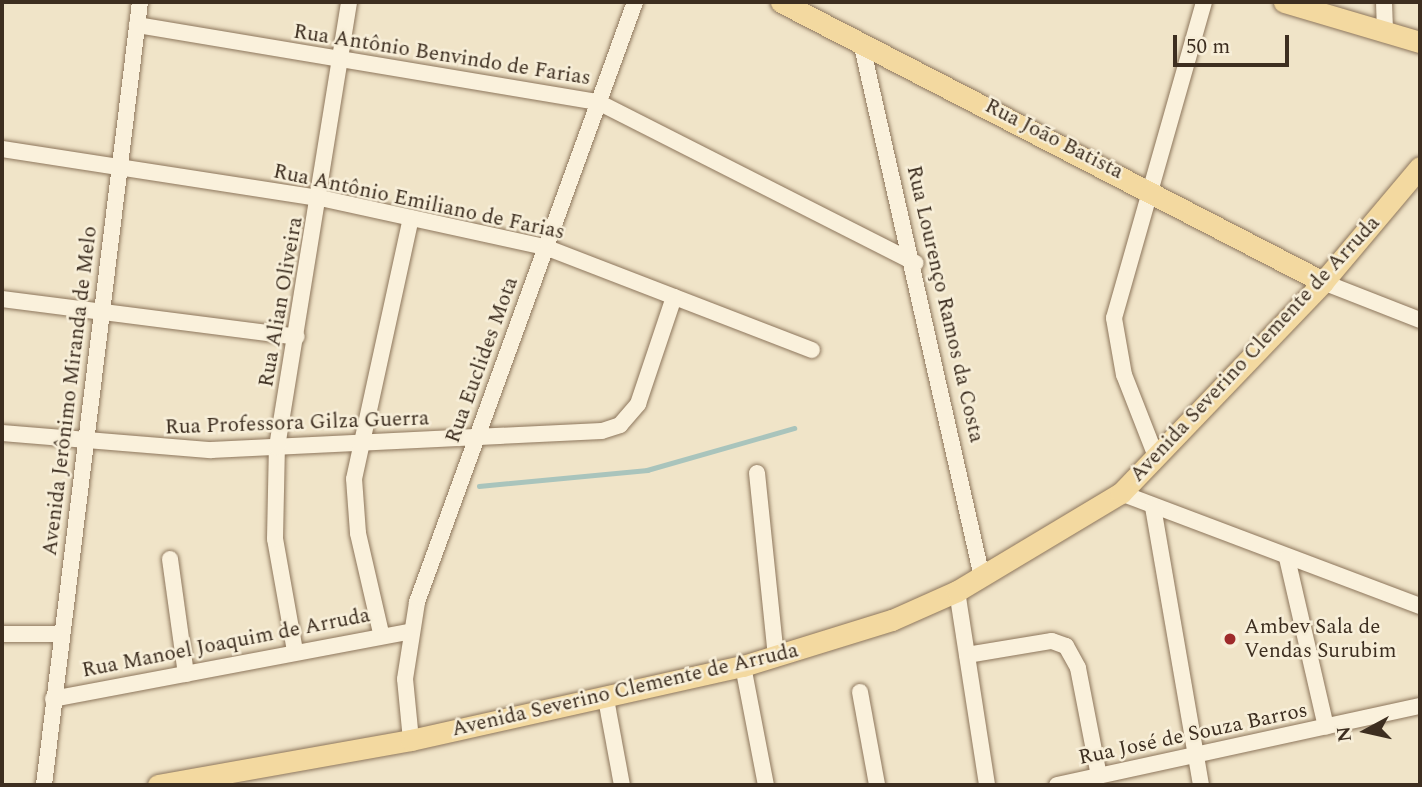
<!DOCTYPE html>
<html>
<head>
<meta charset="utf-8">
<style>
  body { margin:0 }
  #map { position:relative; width:1422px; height:787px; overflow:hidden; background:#f0e4c8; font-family:Spectral,serif }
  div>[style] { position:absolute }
  .stream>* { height:4.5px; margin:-2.25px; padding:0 2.25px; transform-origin:2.25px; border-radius:2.25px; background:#a9c4bc }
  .roads { filter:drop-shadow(0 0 2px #8d765c) drop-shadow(0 0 2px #8d765c) }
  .minor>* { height:16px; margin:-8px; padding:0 8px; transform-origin:8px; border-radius:8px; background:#faf1dc }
  .major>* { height:21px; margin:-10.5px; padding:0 10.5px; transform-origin:10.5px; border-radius:10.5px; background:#f3d9a0 }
  .dots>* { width:19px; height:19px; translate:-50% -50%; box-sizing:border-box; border:4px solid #f7eed8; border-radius:50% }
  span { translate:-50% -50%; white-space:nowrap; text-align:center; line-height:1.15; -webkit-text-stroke:5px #f7eed8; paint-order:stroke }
  .street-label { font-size:21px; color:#3d2e20 }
  .poi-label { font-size:21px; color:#3d2e20 }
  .left { translate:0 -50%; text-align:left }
  .frame { position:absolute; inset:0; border:4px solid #3d2e20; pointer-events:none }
  .north { position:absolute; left:1331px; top:696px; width:70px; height:70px; -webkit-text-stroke:5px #f7eed8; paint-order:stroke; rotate:262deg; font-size:19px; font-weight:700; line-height:28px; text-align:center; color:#3d2e20 }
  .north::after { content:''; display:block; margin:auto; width:24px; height:32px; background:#3d2e20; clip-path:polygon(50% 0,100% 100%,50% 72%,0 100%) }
  .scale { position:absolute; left:1173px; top:35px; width:116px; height:32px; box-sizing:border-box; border:4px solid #3d2e20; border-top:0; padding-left:9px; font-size:21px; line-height:24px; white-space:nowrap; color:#3d2e20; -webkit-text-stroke:5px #f7eed8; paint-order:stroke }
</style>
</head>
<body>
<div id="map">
  <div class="stream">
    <div style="left:479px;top:486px;width:169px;rotate:-5.4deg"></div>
    <div style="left:647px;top:470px;width:153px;rotate:-15.9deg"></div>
  </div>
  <div class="roads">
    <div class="minor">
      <div style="left:1384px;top:2px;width:32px;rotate:88deg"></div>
      <div style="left:137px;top:25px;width:467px;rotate:9.5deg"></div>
      <div style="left:598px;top:102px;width:356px;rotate:26.9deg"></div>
      <div style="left:861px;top:42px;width:549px;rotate:77.26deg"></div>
      <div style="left:2px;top:149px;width:322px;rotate:8.8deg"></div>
      <div style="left:320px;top:198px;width:230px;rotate:12.3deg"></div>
      <div style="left:545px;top:247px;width:286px;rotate:21.1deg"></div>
      <div style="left:1323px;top:282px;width:104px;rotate:21.4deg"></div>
      <div style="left:2px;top:299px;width:297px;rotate:7.3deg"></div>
      <div style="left:2px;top:433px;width:210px;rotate:4.7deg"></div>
      <div style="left:211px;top:450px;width:391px;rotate:-2.8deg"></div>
      <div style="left:602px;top:431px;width:19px;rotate:-18deg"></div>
      <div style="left:620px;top:425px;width:28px;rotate:-49deg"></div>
      <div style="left:638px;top:404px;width:113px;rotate:-71.4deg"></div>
      <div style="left:1157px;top:459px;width:90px;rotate:-111.4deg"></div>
      <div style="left:1124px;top:375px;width:58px;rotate:-100deg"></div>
      <div style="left:1114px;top:318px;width:329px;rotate:-74.1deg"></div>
      <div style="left:757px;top:473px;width:184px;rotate:84.1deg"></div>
      <div style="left:1121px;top:493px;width:320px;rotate:20.7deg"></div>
      <div style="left:1153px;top:507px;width:282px;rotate:80.2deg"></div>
      <div style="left:1287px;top:558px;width:173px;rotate:77deg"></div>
      <div style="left:170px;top:559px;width:116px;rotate:82.1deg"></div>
      <div style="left:957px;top:591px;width:196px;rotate:81.2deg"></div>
      <div style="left:381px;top:633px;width:103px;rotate:-103deg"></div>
      <div style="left:358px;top:533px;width:54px;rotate:-94.2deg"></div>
      <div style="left:354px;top:479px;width:267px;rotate:-77.7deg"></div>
      <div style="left:2px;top:634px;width:59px"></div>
      <div style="left:295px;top:651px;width:114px;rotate:-100.1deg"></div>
      <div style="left:275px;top:539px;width:92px;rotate:-88.8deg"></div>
      <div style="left:277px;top:447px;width:451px;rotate:-80.8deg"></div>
      <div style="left:967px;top:655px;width:86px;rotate:-9.4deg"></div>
      <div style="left:1052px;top:641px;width:15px;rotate:20deg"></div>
      <div style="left:1066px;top:646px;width:25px;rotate:61deg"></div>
      <div style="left:1078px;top:668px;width:110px;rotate:79deg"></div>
      <div style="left:743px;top:666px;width:121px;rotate:79.1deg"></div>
      <div style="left:860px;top:692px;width:95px;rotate:79.6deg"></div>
      <div style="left:53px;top:699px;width:361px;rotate:-10.7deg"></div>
      <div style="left:606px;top:699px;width:87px;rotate:79.5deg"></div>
      <div style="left:411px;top:740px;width:61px;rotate:-95.6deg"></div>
      <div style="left:405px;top:679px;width:78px;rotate:-81.1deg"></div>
      <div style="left:417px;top:602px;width:638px;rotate:-70.03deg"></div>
      <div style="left:44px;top:785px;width:789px;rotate:-83.01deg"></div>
      <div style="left:1057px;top:785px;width:371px;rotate:-12.3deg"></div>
    </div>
    <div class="major">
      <div style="left:781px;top:2px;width:610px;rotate:27.32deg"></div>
      <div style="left:1284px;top:2px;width:142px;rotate:16.4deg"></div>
      <div style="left:158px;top:785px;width:257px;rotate:-10.1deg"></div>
      <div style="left:411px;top:740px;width:340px;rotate:-12.6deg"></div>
      <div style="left:743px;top:666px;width:156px;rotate:-17.2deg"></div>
      <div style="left:892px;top:620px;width:71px;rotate:-24deg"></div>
      <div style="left:957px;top:591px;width:191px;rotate:-30.9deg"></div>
      <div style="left:1121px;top:493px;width:292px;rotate:-46.2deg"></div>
      <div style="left:1323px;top:282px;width:150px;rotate:-49.9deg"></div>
    </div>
  </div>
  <div class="dots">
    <div style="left:1230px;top:639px;background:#9e2a2b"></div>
  </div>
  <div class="street-label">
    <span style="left:442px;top:55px;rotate:9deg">Rua Antônio Benvindo de Farias</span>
    <span style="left:1054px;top:139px;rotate:27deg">Rua João Batista</span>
    <span style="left:419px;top:202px;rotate:12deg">Rua Antônio Emiliano de Farias</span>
    <span style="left:281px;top:302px;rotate:-80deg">Rua Alian Oliveira</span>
    <span style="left:945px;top:304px;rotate:77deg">Rua Lourenço Ramos da Costa</span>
    <span style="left:1255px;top:349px;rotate:-47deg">Avenida Severino Clemente de Arruda</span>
    <span style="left:482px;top:360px;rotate:-70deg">Rua Euclides Mota</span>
    <span style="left:70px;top:391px;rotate:-83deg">Avenida Jerônimo Miranda de Melo</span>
    <span style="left:297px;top:423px;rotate:-2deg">Rua Professora Gilza Guerra</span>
    <span style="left:226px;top:643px;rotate:-11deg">Rua Manoel Joaquim de Arruda</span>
    <span style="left:625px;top:690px;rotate:-13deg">Avenida Severino Clemente de Arruda</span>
    <span style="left:1193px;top:734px;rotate:-12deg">Rua José de Souza Barros</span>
  </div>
  <div class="poi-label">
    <span class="left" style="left:1244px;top:639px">Ambev Sala de<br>Vendas Surubim</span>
  </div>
  <div class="frame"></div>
  <div class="north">N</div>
  <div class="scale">50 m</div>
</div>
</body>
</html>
